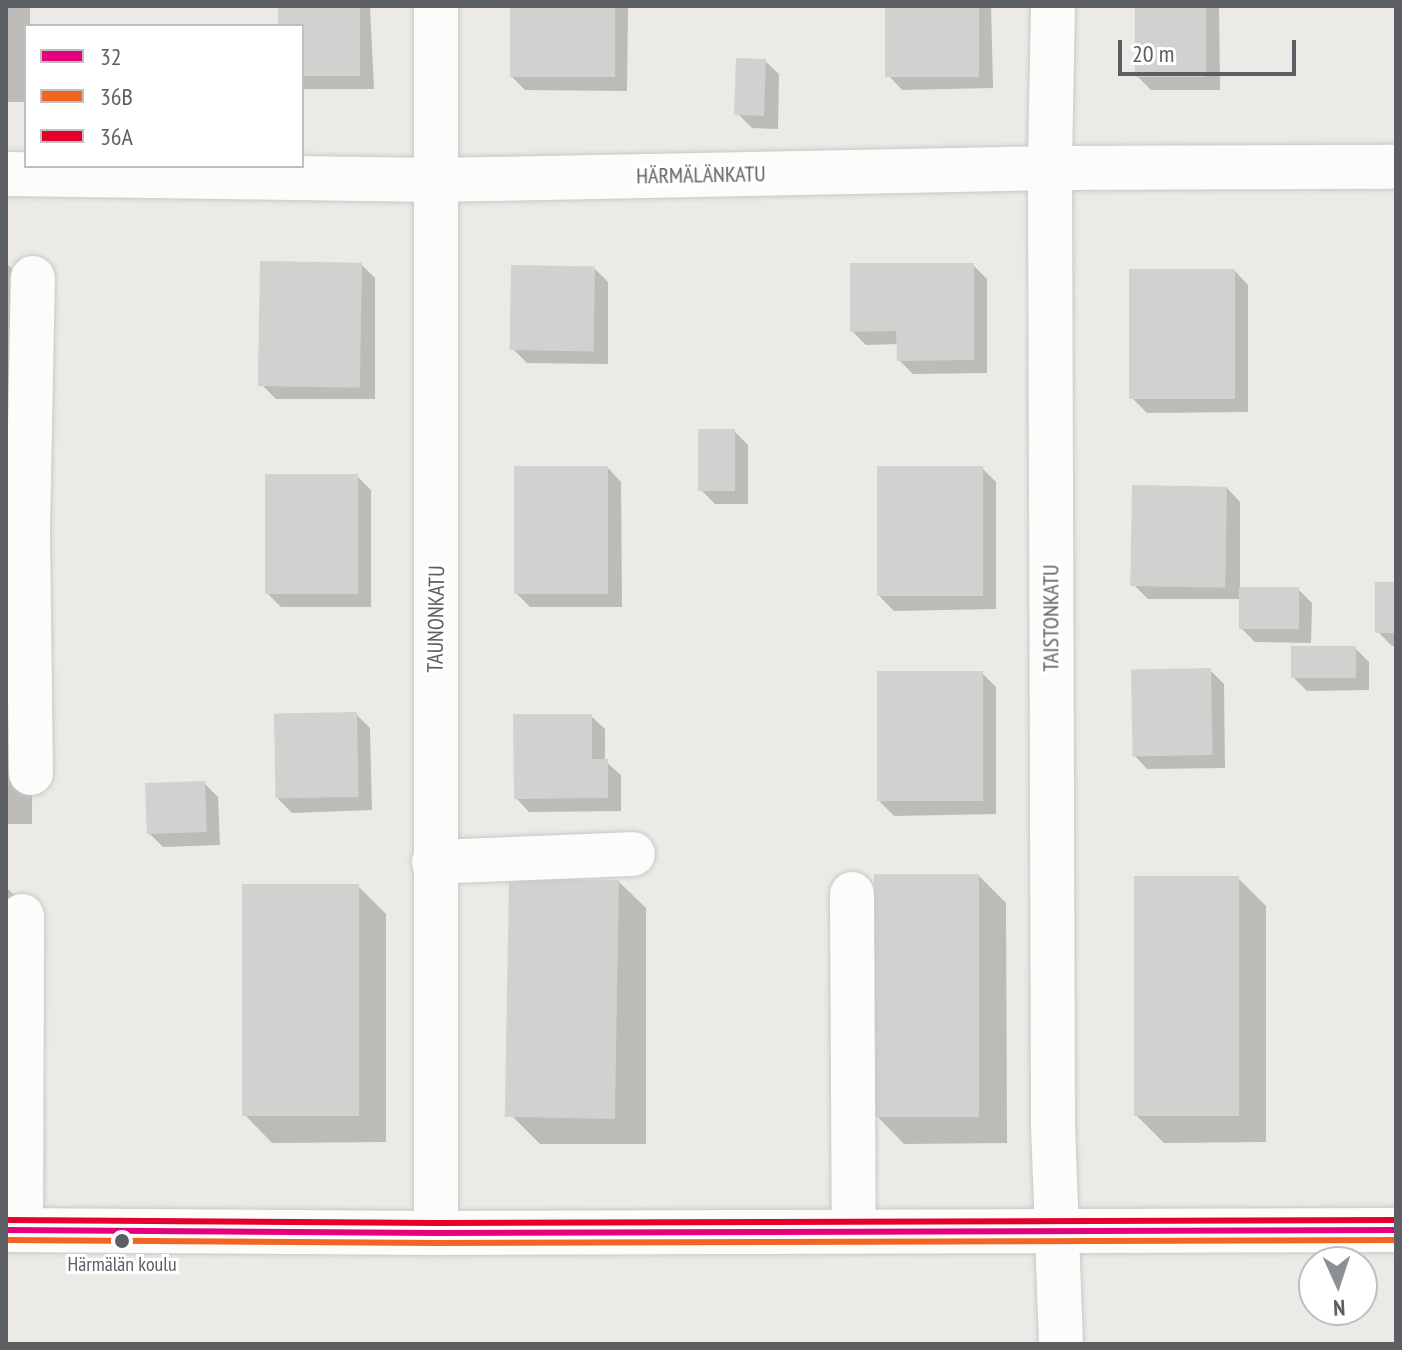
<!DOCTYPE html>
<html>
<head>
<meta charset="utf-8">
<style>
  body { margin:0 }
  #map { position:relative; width:1402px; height:1350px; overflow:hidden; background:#ebeae6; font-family:"PT Sans Narrow",sans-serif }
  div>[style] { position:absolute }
  .shadow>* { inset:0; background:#0003 }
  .building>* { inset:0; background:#d1d1cf; transform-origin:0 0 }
  .roads { filter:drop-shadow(0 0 2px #c8c8c8) drop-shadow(0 0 2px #c8c8c8) }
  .minor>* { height:44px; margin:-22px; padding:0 22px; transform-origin:22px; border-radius:22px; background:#fcfcfb }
  .bus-1>* { height:6px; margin:-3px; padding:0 3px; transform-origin:3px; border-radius:3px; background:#e5007d }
  .bus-2>* { height:6px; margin:-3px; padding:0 3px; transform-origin:3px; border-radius:3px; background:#f26522 }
  .bus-3>* { height:6px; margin:-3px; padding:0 3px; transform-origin:3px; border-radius:3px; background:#e4002b }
  .dots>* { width:22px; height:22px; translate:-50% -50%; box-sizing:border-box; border:4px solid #fff; border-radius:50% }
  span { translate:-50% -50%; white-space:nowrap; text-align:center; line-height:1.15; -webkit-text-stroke:6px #fff; paint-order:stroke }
  .bus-label { font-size:20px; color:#5b5f64 }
  .street-label { font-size:22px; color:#5b5f64 }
  .frame { position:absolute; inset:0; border:8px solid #5b5f64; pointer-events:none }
  .legend { position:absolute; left:24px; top:24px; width:280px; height:144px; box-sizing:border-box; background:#fff; border:2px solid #bdbfc1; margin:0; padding:10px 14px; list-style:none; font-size:24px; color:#5b5f64 }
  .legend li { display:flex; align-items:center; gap:16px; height:40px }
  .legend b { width:40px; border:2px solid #bdbfc1 }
  .north { position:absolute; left:1298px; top:1246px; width:80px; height:80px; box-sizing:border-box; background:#fff; border:2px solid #bdbfc1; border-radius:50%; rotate:177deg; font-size:22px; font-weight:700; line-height:32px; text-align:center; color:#5b5f64 }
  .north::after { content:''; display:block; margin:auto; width:28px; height:36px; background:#8d9092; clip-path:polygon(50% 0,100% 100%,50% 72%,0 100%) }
  .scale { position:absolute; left:1118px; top:40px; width:178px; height:36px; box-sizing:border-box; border:4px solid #5b5f64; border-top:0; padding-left:10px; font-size:24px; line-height:28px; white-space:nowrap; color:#5b5f64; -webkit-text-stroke:6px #fff; paint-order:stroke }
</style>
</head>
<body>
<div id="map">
  <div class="shadow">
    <div style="clip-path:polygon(6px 6px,30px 6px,30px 26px,26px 26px,26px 102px,6px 102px)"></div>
    <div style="clip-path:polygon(280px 6px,370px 6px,374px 89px,302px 89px,302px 26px,280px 26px)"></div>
    <div style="clip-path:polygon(512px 6px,628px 6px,627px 91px,525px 90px,511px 76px)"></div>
    <div style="clip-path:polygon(887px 6px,991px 6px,993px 88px,902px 90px,889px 76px)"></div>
    <div style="clip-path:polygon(1137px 6px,1219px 6px,1220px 90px,1151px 90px,1137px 76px)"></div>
    <div style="clip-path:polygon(765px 61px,779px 74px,778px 129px,752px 128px,738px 114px)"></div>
    <div style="clip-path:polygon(6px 263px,34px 291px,6px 520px)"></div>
    <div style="clip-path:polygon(361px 264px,375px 278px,375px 399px,276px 399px,262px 385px)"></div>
    <div style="clip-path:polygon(973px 265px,987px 279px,987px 373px,913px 374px,899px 360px,898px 344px,866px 345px,852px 331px)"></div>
    <div style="clip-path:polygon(594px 268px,608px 282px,608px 364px,527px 363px,513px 349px)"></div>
    <div style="clip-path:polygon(1235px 271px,1248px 285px,1248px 412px,1147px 413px,1133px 399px)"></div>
    <div style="clip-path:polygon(734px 431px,748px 445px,748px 504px,715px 504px,701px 490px)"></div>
    <div style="clip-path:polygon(608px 468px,621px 482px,622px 607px,530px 607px,516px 593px)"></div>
    <div style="clip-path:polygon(982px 468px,996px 482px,996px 609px,894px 611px,880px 597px)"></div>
    <div style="clip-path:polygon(357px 476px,371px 490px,371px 607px,281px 607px,267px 593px)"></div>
    <div style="clip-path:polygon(1227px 488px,1240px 502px,1240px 589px,1298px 589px,1312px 603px,1311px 643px,1255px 642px,1241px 628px,1241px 599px,1148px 599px,1134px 585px)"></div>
    <div style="clip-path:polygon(6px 571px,33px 599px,32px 824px,6px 824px)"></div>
    <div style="clip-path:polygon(1396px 584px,1396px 646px,1392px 646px,1378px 632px)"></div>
    <div style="clip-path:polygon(1355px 648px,1369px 662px,1369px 690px,1307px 691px,1293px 677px)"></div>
    <div style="clip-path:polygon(1210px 670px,1224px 684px,1225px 768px,1147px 769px,1134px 755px)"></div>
    <div style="clip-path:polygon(982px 673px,996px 687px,996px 814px,894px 816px,880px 802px)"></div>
    <div style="clip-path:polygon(356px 714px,370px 728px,372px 810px,292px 813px,278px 799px)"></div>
    <div style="clip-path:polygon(591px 716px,605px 729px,605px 761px,621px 775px,621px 811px,529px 812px,516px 798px)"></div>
    <div style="clip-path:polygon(204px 783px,218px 797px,220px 845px,163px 847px,149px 833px)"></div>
    <div style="clip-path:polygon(979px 876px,1006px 903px,1007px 1143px,904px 1144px,877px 1116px)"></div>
    <div style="clip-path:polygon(1238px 878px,1266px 906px,1266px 1142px,1164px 1143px,1136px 1115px)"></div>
    <div style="clip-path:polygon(618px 881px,646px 908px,646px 1144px,540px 1144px,512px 1116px)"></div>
    <div style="clip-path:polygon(358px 886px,386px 914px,386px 1142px,272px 1143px,245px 1115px)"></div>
    <div style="clip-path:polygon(6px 887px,20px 901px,6px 1140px)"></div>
  </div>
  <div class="building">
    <div style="clip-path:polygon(278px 6px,360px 6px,360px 76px,302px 76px,302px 26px,278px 26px)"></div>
    <div style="left:510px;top:6px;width:105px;height:71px"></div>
    <div style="left:885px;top:6px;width:94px;height:71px"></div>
    <div style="left:1135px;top:6px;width:71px;height:71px"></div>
    <div style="left:736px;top:58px;width:30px;height:57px;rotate:2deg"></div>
    <div style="left:260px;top:261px;width:102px;height:125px;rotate:1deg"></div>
    <div style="clip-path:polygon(850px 263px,974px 263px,974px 360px,897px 361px,896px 331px,850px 332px)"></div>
    <div style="left:511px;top:265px;width:84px;height:85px;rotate:1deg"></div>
    <div style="left:1235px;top:269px;width:130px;height:106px;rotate:90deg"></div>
    <div style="left:698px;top:429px;width:37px;height:62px"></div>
    <div style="left:514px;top:466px;width:94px;height:128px"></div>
    <div style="left:983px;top:466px;width:130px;height:106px;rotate:90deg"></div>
    <div style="left:265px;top:474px;width:93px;height:120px"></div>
    <div style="left:1132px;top:485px;width:95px;height:101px;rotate:1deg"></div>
    <div style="left:1375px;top:582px;width:21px;height:51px"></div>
    <div style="left:1239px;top:587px;width:60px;height:42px"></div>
    <div style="left:1291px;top:646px;width:65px;height:32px"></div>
    <div style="left:1211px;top:668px;width:87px;height:80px;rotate:89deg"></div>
    <div style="left:983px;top:671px;width:130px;height:106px;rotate:90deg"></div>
    <div style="left:357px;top:712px;width:85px;height:83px;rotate:89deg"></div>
    <div style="clip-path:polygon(513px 714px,592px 714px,592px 759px,608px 759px,608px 798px,514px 799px)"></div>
    <div style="left:205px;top:781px;width:51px;height:60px;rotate:88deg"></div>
    <div style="left:874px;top:874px;width:105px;height:243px"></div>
    <div style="left:1134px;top:876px;width:105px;height:240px"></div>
    <div style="left:509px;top:878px;width:110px;height:239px;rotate:1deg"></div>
    <div style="left:242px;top:884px;width:117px;height:232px"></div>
  </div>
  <div class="roads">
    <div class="minor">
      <div style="left:1053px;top:6px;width:162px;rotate:91.1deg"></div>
      <div style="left:1050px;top:168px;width:957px;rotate:89.82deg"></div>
      <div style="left:1053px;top:1125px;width:219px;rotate:87.9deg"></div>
      <div style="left:6px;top:174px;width:431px;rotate:0.8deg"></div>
      <div style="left:437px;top:180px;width:613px;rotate:-1.12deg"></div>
      <div style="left:1050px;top:168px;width:346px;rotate:-0.2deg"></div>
      <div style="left:6px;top:531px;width:22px"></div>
      <div style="left:28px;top:531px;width:242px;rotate:89.3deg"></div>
      <div style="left:28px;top:531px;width:253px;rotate:-88.9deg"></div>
      <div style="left:434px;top:862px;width:199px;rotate:-2.3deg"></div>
      <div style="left:852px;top:894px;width:336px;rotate:89.7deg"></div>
      <div style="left:6px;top:1230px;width:430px;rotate:0.4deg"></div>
      <div style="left:436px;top:1233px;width:960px;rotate:-0.18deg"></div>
      <div style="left:21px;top:1230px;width:314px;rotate:-89.8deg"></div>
      <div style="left:436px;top:1233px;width:1227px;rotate:-90deg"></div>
    </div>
  </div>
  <div class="bus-1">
    <div style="left:6px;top:1230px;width:430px;rotate:0.4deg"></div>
    <div style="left:436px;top:1233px;width:960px;rotate:-0.18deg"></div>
  </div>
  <div class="bus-2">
    <div style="left:6px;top:1240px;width:430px;rotate:0.4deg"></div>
    <div style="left:436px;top:1243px;width:960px;rotate:-0.18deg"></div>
  </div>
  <div class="bus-3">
    <div style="left:6px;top:1220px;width:430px;rotate:0.4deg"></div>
    <div style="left:436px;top:1223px;width:960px;rotate:-0.18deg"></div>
  </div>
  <div class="dots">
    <div style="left:122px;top:1241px;background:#5b5f64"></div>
  </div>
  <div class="bus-label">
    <span style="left:122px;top:1264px">Härmälän koulu</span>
  </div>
  <div class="street-label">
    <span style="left:701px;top:175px;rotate:-1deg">HÄRMÄLÄNKATU</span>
    <span style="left:1051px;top:618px;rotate:-90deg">TAISTONKATU</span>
    <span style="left:436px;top:619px;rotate:-89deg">TAUNONKATU</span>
  </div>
  <div class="frame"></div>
  <ul class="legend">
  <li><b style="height:10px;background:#e5007d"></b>32</li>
  <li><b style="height:10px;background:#f26522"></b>36B</li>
  <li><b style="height:10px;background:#e4002b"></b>36A</li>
  </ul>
  <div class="north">N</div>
  <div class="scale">20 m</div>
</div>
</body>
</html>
